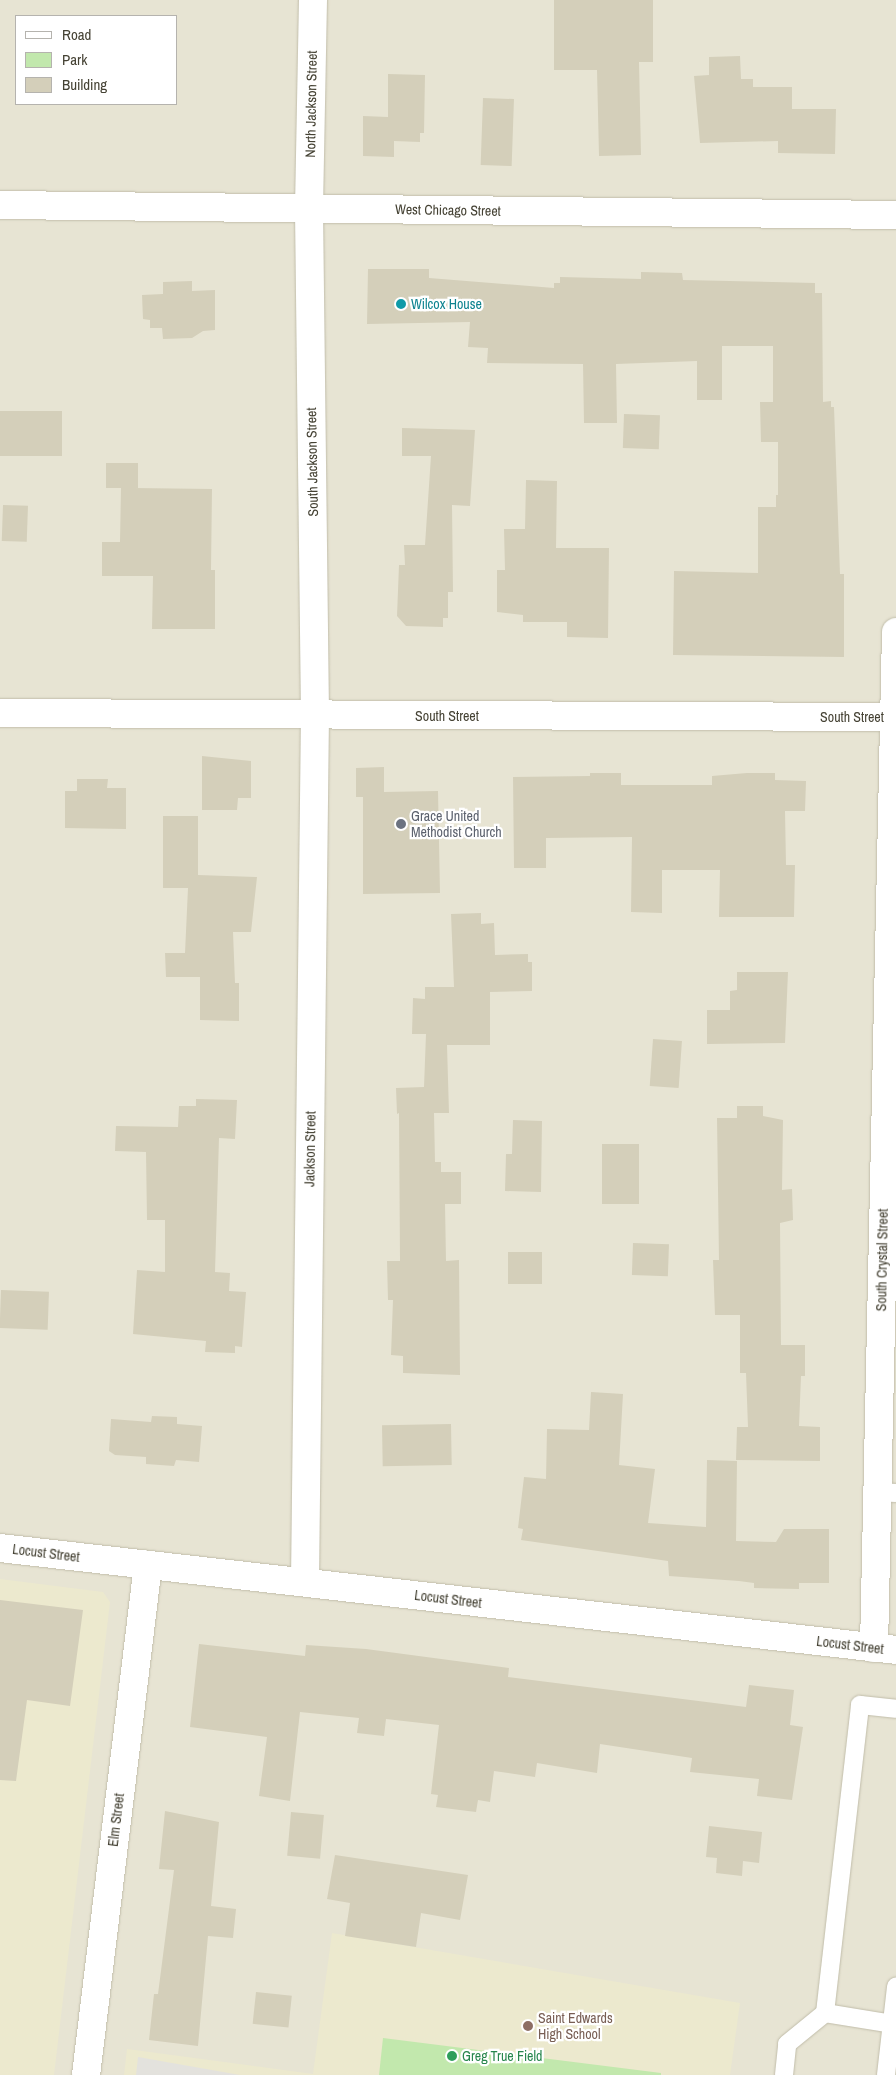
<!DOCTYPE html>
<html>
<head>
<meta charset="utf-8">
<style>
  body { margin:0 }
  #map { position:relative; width:896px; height:2075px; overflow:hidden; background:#f3f1e5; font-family:"Archivo Narrow",sans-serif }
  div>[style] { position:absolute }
  .residential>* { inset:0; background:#e7e4d3 }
  .education>* { inset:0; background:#ece9ce }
  .green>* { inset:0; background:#c2e8ad }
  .parking>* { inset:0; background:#e3e2dd }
  .building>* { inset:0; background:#d4cfba; transform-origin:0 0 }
  .roads { filter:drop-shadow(0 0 1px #c1bdaa) drop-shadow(0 0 1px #c1bdaa) }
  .lane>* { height:18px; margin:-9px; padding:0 9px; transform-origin:9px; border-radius:9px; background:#fff }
  .street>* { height:28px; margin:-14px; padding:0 14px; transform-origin:14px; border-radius:14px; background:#fff }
  .dots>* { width:14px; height:14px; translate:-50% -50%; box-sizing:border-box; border:2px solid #fff; border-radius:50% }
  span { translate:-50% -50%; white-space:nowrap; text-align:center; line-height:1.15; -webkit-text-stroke:4.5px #fff; paint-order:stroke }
  .street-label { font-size:14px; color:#454234 }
  .culture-label { font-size:14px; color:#0d838f }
  .left { translate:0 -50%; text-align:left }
  .worship-label { font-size:14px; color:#5b616d }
  .education-label { font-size:14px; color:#785e54 }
  .leisure-label { font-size:14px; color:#27864d }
  .legend { position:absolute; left:15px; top:15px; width:162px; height:90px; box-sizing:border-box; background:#fff; border:1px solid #b5b3ae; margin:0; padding:6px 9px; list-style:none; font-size:15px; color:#454234 }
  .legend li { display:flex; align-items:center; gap:10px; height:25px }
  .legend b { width:25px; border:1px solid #b5b3ae }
</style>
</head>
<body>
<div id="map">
  <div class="residential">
    <div style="clip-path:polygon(evenodd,0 0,896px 0,896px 2075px,0 2075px,0 0,16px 16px,176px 16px,176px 104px,16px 104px,16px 16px)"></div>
  </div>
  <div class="education">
    <div style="clip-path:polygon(0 1579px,103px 1592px,110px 1602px,54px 2075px,0 2075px)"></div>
    <div style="clip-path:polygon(332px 1933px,740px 2003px,730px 2075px,124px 2075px,127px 2049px,313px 2074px)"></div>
  </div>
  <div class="green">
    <div style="clip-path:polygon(383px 2038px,661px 2073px,661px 2075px,379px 2075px)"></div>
  </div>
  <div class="parking">
    <div style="clip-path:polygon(138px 2057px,240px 2075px,136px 2075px)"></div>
  </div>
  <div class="building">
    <div style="clip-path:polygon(554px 0,653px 0,653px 62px,639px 62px,641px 155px,599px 156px,597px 70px,554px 70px)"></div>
    <div style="clip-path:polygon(740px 56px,741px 79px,753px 79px,753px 87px,792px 87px,792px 109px,836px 109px,835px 154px,778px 153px,778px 141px,700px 143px,694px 76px,709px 75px,709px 57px)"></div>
    <div style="clip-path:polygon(388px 74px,425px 75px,424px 133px,420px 133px,420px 142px,394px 141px,394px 157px,363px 156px,363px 116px,388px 117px)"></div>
    <div style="left:483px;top:98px;width:31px;height:67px;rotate:2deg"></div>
    <div style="clip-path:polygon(368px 269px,429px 269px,429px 278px,554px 288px,554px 283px,560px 283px,560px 277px,641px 279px,641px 272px,682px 273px,683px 280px,815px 283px,815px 293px,822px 293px,823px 402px,831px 401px,831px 407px,834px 407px,840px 574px,844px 574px,844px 657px,673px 655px,674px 571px,758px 573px,758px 507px,776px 507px,776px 495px,778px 495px,778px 442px,761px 442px,760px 402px,773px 402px,773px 346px,722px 346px,722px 400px,697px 400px,697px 361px,616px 364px,617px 423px,584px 423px,583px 364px,487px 363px,488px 348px,468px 347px,470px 322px,367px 324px)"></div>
    <div style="clip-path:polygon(192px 281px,192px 291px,215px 290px,215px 330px,203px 331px,192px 338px,163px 339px,162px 328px,150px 328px,150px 320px,143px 319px,142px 295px,163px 294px,163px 282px)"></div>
    <div style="left:0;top:411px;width:62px;height:45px"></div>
    <div style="left:624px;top:414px;width:36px;height:34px;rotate:2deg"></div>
    <div style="clip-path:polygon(402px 428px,475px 430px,470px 506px,452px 505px,453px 592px,448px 592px,448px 618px,443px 618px,443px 627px,406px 626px,397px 616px,399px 565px,405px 565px,404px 545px,425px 545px,431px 456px,402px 456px)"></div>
    <div style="clip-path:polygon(106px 463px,138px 463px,138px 488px,134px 488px,212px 489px,211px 570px,215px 570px,215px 629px,152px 629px,153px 576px,102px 576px,102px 542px,120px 542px,121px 488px,106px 488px)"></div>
    <div style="clip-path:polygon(526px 480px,557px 481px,556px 548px,609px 548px,608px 638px,567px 637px,567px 622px,523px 622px,523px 615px,497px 612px,497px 570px,505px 570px,504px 529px,525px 529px)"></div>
    <div style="left:3px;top:505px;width:25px;height:36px;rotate:2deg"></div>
    <div style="clip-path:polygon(202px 756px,251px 761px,251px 798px,238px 798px,237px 810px,202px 810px)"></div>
    <div style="clip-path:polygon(384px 767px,384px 792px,438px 791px,440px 893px,363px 894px,363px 797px,356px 797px,356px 768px)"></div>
    <div style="clip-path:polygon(590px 773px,621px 773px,621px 785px,712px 785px,712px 776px,747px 773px,775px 773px,775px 780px,806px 781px,805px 811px,785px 811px,786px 865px,795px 865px,794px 917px,719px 917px,720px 870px,662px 870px,662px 913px,631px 912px,632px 837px,546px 838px,546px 868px,514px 868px,513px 777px,590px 776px)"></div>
    <div style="clip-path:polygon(77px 779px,108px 779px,107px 788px,126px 788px,126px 829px,65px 828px,65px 791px,77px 791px)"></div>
    <div style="clip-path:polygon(163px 816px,198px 816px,198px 875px,257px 877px,251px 932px,233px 932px,235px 983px,239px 983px,239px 1021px,200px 1020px,200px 977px,166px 977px,165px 953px,185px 953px,188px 888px,163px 888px)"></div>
    <div style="clip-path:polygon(481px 913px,481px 924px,494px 923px,495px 955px,528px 954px,528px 962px,532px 962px,532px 991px,490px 992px,490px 1045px,447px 1045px,449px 1113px,434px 1113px,435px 1162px,441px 1162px,441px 1172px,461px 1172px,461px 1204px,445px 1204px,446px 1261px,459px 1260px,460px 1375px,403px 1373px,403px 1356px,391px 1355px,393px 1300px,388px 1300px,387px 1261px,400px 1261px,399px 1113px,397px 1114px,396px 1088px,424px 1087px,426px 1034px,412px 1034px,413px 998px,425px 999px,425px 987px,454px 987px,451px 914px)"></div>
    <div style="clip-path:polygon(737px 972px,788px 972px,785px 1043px,707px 1044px,707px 1010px,730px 1010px,730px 991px,737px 990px)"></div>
    <div style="left:653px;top:1039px;width:29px;height:47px;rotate:4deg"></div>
    <div style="clip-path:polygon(196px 1099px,237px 1100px,235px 1139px,219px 1138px,215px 1272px,230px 1273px,229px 1291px,246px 1292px,242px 1347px,235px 1346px,235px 1353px,205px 1352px,206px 1341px,133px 1334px,137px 1270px,165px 1272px,165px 1220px,147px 1220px,146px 1152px,115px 1151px,116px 1126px,178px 1127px,179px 1106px,196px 1106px)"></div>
    <div style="clip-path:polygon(737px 1106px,763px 1106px,763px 1116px,783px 1120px,782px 1190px,792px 1189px,793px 1220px,780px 1223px,781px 1345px,805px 1345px,805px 1376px,801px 1376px,799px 1426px,820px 1427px,820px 1461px,736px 1460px,737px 1427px,748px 1427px,746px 1373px,740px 1373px,740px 1315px,715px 1315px,713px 1260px,719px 1260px,717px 1118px,737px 1118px)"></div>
    <div style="clip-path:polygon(513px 1120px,542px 1121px,541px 1192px,505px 1191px,506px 1154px,512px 1154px)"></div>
    <div style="left:602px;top:1144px;width:37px;height:60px"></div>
    <div style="left:633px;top:1243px;width:36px;height:32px;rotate:2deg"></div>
    <div style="left:508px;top:1252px;width:34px;height:32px"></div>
    <div style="left:1px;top:1290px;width:48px;height:38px;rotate:2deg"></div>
    <div style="clip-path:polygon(591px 1392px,623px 1394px,619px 1465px,655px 1469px,648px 1523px,706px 1527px,707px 1460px,737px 1461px,736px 1541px,776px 1542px,784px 1529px,829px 1529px,829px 1583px,799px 1583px,799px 1589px,754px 1588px,754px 1583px,739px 1581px,669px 1576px,668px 1561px,521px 1540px,523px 1529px,518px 1528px,524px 1477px,546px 1479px,547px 1429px,589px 1430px)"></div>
    <div style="clip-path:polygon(152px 1416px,177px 1417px,177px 1424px,202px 1426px,199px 1462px,176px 1460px,174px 1466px,146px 1464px,146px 1457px,115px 1455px,109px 1451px,111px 1419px,151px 1422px)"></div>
    <div style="left:451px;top:1424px;width:41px;height:69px;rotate:89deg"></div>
    <div style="clip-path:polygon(0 1600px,83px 1610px,70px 1706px,27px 1700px,16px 1781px,0 1780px)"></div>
    <div style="clip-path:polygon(199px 1644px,305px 1656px,306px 1645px,366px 1649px,509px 1668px,508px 1677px,746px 1707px,749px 1685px,794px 1690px,790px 1725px,803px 1727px,792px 1800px,757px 1796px,759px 1779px,690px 1772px,692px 1758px,600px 1744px,597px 1773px,537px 1763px,535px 1777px,494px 1771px,490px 1802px,478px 1800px,476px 1812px,436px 1807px,438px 1795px,431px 1794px,439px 1725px,386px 1719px,384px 1736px,357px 1733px,359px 1718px,300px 1712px,290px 1801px,259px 1796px,267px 1737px,190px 1727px)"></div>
    <div style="clip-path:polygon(165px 1811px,219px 1822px,211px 1906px,236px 1909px,233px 1938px,208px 1936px,198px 2046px,149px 2040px,154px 1994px,158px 1994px,174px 1870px,159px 1869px)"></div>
    <div style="left:291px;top:1812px;width:33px;height:44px;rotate:5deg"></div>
    <div style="clip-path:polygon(709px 1826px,762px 1832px,759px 1863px,743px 1861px,742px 1876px,716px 1873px,717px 1858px,706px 1857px)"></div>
    <div style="clip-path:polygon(335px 1855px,468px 1875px,460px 1920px,421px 1913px,416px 1947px,345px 1936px,350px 1903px,327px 1899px)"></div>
    <div style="left:256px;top:1992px;width:36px;height:32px;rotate:6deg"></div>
  </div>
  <div class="roads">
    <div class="lane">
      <div style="left:877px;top:1492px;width:19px;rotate:3deg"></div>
      <div style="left:825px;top:2013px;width:68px;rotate:9.3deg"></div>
      <div style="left:784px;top:2075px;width:31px;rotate:-84deg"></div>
      <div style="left:787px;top:2044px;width:49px;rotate:-39.2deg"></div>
      <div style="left:825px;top:2013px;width:310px;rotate:-83.5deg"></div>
      <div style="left:860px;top:1705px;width:36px;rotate:6deg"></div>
      <div style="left:886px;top:2075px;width:89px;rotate:-83.5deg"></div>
    </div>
    <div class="street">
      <div style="left:0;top:205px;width:896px;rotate:0.64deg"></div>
      <div style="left:0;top:713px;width:894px;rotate:0.26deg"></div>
      <div style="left:0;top:1548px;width:902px;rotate:6.49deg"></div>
      <div style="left:305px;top:1582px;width:867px;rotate:-89.34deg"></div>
      <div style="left:315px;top:715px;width:507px;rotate:-90.68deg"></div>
      <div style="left:309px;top:208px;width:208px;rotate:-88.9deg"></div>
      <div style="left:874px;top:1648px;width:1016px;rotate:-88.76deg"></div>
      <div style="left:86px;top:2075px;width:514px;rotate:-83.07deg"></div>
    </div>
  </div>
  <div class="dots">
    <div style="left:401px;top:304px;background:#0f9aa8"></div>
    <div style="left:401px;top:824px;background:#6b7280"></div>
    <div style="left:528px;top:2026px;background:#8d6e63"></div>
    <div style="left:452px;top:2056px;background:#2e9e5b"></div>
  </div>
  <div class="street-label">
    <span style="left:311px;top:104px;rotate:-89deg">North Jackson Street</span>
    <span style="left:448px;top:210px;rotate:1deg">West Chicago Street</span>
    <span style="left:312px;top:462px;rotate:-91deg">South Jackson Street</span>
    <span style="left:447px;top:716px">South Street</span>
    <span style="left:852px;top:717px">South Street</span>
    <span style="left:310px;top:1149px;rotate:-89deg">Jackson Street</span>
    <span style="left:882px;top:1260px;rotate:-89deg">South Crystal Street</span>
    <span style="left:46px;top:1553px;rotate:7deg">Locust Street</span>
    <span style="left:448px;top:1599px;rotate:7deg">Locust Street</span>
    <span style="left:850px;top:1645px;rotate:7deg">Locust Street</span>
    <span style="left:116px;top:1820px;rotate:-83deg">Elm Street</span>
  </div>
  <div class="culture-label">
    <span class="left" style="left:411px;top:304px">Wilcox House</span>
  </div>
  <div class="worship-label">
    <span class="left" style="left:411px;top:824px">Grace United<br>Methodist Church</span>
  </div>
  <div class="education-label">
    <span class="left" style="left:538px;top:2026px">Saint Edwards<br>High School</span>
  </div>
  <div class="leisure-label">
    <span class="left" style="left:462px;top:2056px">Greg True Field</span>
  </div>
  <ul class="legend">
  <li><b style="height:6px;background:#fff"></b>Road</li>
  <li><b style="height:14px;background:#c2e8ad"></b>Park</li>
  <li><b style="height:14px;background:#d4cfba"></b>Building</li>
  </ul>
</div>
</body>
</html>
